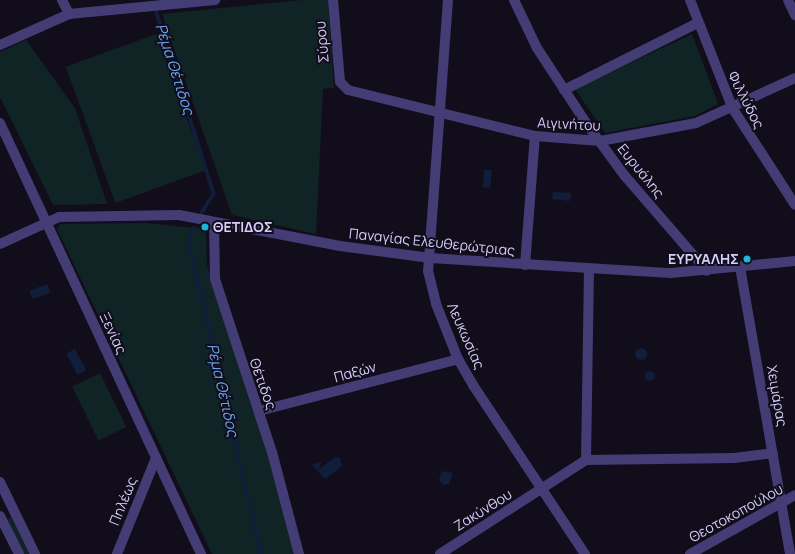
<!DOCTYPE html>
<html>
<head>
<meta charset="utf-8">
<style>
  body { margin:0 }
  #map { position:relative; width:795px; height:554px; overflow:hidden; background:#110d1b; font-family:Manrope,sans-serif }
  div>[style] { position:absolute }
  .green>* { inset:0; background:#112425; transform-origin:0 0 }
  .water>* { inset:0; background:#111e3b; transform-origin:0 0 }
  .round { border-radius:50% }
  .stream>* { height:3.5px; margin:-1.75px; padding:0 1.75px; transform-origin:1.75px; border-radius:1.75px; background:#111e3b }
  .minor>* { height:10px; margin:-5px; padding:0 5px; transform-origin:5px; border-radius:5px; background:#443d75 }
  .dots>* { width:11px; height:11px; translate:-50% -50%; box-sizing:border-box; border:2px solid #110d1b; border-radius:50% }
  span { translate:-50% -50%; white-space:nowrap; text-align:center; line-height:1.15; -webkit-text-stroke:4px #110d1b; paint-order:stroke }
  .street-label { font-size:14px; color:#d6cdf9 }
  .poi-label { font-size:14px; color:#d6cdf9; font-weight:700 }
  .left { translate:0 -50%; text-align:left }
  .right { translate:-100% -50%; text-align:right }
  .water-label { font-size:15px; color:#67a5ee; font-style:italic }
</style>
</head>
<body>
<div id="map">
  <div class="green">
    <div style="clip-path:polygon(302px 0,328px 0,334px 88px,323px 89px,316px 234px,232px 215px,162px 14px)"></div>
    <div style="left:156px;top:34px;width:145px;height:96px;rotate:70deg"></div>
    <div style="clip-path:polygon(692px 34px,718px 104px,695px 116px,605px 133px,575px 89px)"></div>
    <div style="clip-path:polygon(26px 40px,75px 108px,107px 204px,53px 205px,0 97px,0 52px)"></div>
    <div style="clip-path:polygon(145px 223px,206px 229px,207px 265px,252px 408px,259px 420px,295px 554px,212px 554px,57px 229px,60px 224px)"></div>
    <div style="left:100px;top:373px;width:60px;height:31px;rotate:64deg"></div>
    <div style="clip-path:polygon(11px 517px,29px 554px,23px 554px,7px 520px)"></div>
  </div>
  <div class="water">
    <div style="clip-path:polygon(484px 170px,492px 170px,490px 188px,483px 187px)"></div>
    <div style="clip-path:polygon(553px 192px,571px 193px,570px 201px,552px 199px)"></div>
    <div style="left:47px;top:284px;width:9px;height:19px;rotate:69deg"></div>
    <div class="round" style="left:635px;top:348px;width:12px;height:12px"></div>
    <div style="left:75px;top:349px;width:24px;height:10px;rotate:62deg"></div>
    <div class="round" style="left:645px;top:371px;width:10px;height:10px"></div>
    <div style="clip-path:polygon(335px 457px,340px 458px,342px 466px,325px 479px,312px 465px,321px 462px,319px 469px)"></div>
    <div style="clip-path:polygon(442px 471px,453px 473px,449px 484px,443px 485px,439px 479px)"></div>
  </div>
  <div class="stream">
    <div style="left:157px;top:13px;width:190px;rotate:72.5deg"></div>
    <div style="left:214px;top:194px;width:22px;rotate:122deg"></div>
    <div style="left:195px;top:228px;width:14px;rotate:115deg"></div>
    <div style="left:189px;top:241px;width:321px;rotate:77deg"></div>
  </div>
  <div class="minor">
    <div style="left:62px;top:0;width:16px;rotate:63deg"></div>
    <div style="left:333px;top:0;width:82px;rotate:85.1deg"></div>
    <div style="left:340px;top:82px;width:11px;rotate:45deg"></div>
    <div style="left:348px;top:90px;width:193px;rotate:13.8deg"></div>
    <div style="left:535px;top:136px;width:65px;rotate:4.4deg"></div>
    <div style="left:600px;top:141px;width:98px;rotate:-10.6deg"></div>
    <div style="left:696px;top:123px;width:109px;rotate:-24.4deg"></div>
    <div style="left:448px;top:0;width:272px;rotate:94.2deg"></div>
    <div style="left:428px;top:271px;width:34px;rotate:76deg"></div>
    <div style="left:436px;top:304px;width:59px;rotate:68.2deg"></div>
    <div style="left:458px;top:359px;width:30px;rotate:60deg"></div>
    <div style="left:473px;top:385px;width:203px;rotate:56.5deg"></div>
    <div style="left:514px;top:0;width:53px;rotate:64.4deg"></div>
    <div style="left:537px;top:48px;width:90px;rotate:56.8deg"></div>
    <div style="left:586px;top:123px;width:66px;rotate:53.7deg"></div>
    <div style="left:625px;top:176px;width:125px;rotate:49.2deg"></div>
    <div style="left:690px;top:0;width:117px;rotate:68.5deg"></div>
    <div style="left:733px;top:109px;width:114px;rotate:57.1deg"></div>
    <div style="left:788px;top:0;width:17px;rotate:65deg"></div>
    <div style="left:0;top:45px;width:76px;rotate:-24.2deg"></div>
    <div style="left:69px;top:14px;width:147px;rotate:-5.5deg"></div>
    <div style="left:564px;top:90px;width:150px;rotate:-26.6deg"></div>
    <div style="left:0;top:123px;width:476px;rotate:65deg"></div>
    <div style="left:214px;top:222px;width:57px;rotate:89deg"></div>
    <div style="left:215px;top:279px;width:182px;rotate:71.8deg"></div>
    <div style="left:272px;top:452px;width:106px;rotate:75.2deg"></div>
    <div style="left:0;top:244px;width:65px;rotate:-24.6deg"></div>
    <div style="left:59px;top:217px;width:120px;rotate:-1deg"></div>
    <div style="left:179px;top:215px;width:164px;rotate:10.9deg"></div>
    <div style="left:340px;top:246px;width:91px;rotate:7.6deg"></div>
    <div style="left:430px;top:258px;width:241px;rotate:3.6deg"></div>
    <div style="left:671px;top:273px;width:125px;rotate:-5.5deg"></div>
    <div style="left:525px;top:265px;width:129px;rotate:-85.6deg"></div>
    <div style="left:740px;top:267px;width:291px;rotate:80.1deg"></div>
    <div style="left:259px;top:411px;width:206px;rotate:-14.6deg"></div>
    <div style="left:586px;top:460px;width:191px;rotate:-89.1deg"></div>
    <div style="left:0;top:482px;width:80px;rotate:64.1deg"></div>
    <div style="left:0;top:516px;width:42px;rotate:63.4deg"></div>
    <div style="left:117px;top:554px;width:104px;rotate:-67.9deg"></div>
    <div style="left:440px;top:554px;width:174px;rotate:-32.8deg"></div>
    <div style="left:586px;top:460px;width:148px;rotate:-0.8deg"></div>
    <div style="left:734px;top:458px;width:39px;rotate:-7deg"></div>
    <div style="left:690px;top:554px;width:120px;rotate:-29.3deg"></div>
  </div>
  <div class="dots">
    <div style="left:205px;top:227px;background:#18b8da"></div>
    <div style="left:747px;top:259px;background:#18b8da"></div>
  </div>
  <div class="street-label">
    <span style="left:322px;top:42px;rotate:-95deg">Σύρου</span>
    <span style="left:746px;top:100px;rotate:63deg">Φιλλύδος</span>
    <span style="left:569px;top:124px;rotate:3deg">Αιγινήτου</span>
    <span style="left:641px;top:171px;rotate:51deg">Ευρυάλης</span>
    <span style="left:432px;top:242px;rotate:6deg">Παναγίας Ελευθερώτριας</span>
    <span style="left:113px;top:333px;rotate:65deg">Ξενίας</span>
    <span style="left:466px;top:336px;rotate:66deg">Λευκωσίας</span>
    <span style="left:355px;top:372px;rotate:-15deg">Παξών</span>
    <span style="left:263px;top:384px;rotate:70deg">Θέτιδος</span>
    <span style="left:777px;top:396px;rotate:80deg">Χειμάρας</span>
    <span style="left:123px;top:501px;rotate:-68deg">Πηλέως</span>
    <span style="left:483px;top:510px;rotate:-32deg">Ζακύνθου</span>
    <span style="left:736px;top:513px;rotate:-29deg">Θεοτοκοπούλου</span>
  </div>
  <div class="poi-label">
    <span class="left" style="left:213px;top:227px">ΘΕΤΙΔΟΣ</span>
    <span class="right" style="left:739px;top:259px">ΕΥΡΥΑΛΗΣ</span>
  </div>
  <div class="water-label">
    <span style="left:175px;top:69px;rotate:72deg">Ρέμα Θέτιδος</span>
    <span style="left:223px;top:390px;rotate:77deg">Ρέμα Θέτιδος</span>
  </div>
</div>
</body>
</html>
